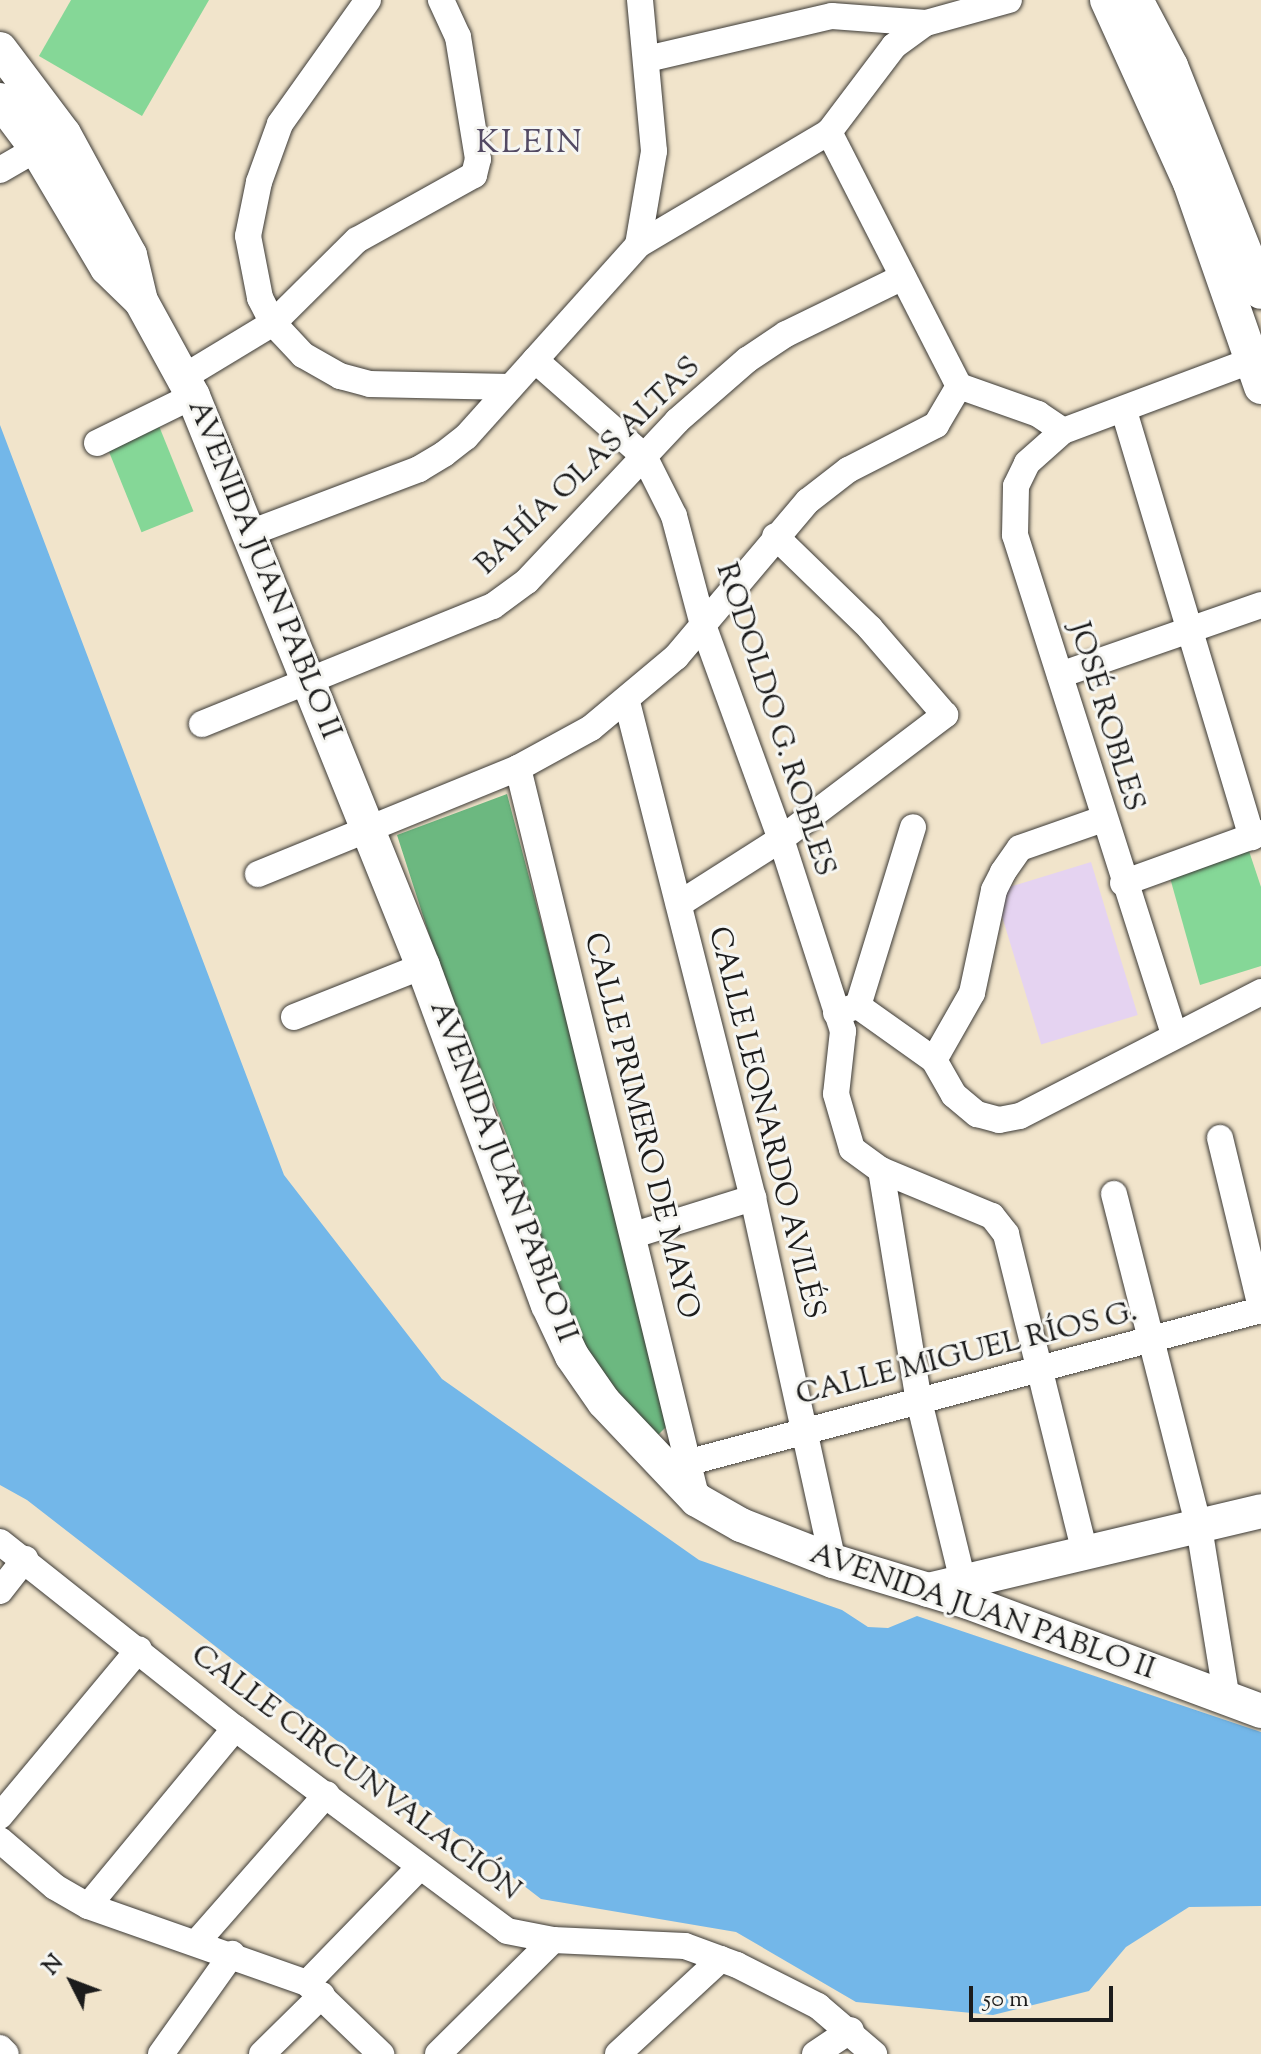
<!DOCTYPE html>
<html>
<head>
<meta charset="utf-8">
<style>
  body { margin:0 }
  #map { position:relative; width:1261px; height:2054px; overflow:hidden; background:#f1e4cb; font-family:"Sorts Mill Goudy",serif }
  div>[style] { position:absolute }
  .built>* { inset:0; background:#e5d3f1; transform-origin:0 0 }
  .green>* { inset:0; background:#85d797; transform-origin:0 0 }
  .forest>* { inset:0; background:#6cb880 }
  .water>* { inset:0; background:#73b7e9 }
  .roads { filter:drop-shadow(0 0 2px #3c3a36) drop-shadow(0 0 2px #3c3a36) }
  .minor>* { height:26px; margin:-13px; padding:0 13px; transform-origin:13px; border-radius:13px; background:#fff }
  .major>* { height:34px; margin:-17px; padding:0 17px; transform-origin:17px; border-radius:17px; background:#fff }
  span { translate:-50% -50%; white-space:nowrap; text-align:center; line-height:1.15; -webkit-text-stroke:6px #f6f6f2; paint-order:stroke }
  .street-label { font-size:30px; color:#1c1c1c }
  .neighbourhood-label { font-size:32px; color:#534a63; letter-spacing:2px }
  .north { position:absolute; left:32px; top:1942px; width:80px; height:80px; -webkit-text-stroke:6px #f6f6f2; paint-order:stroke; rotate:312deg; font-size:22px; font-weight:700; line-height:32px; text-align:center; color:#1c1c1c }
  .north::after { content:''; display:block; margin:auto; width:28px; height:36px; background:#1c1c1c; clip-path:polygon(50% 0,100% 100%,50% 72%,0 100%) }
  .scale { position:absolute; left:969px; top:1986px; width:144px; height:36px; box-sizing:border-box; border:4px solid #1c1c1c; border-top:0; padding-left:10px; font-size:24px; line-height:28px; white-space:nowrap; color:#1c1c1c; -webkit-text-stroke:6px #f6f6f2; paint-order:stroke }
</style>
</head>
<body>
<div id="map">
  <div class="built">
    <div style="left:1091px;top:862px;width:160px;height:101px;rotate:73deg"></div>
  </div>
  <div class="green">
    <div style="clip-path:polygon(71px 0,209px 0,142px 116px,39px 56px)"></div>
    <div style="left:159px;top:426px;width:92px;height:56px;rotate:68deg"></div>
    <div style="clip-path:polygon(1245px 839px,1261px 887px,1261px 966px,1200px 985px,1167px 867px)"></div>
  </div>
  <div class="forest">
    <div style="clip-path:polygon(507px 794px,673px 1420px,654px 1439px,575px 1335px,507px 1136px,435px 953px,397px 835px)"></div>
  </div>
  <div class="water">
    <div style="clip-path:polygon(0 425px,284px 1175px,442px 1379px,699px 1560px,842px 1610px,868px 1627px,888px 1628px,917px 1616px,1261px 1732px,1261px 1906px,1189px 1907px,1126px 1947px,1089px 1991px,993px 2015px,856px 2002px,736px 1932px,541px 1899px,27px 1500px,0 1485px)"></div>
  </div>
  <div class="roads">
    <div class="minor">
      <div style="left:368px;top:0;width:152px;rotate:125.4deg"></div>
      <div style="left:280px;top:124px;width:62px;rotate:109.9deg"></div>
      <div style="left:259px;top:182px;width:55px;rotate:101.5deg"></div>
      <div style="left:248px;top:236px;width:63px;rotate:79deg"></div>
      <div style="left:260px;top:298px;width:28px;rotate:63deg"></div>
      <div style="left:273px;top:323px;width:44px;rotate:46.8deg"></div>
      <div style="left:303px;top:355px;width:43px;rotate:29.6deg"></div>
      <div style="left:340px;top:376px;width:31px;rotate:15deg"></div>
      <div style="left:370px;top:384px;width:140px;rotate:1.2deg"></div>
      <div style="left:647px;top:59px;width:190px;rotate:-13.1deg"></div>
      <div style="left:832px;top:16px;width:94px;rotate:4.3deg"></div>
      <div style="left:829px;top:132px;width:285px;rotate:62.9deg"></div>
      <div style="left:0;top:170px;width:58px;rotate:-30.1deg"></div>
      <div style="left:638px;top:245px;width:95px;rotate:-80.3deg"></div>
      <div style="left:654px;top:151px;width:152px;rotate:-95.3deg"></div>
      <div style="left:535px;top:360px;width:145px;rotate:41.4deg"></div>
      <div style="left:644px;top:456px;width:67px;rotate:63.4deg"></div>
      <div style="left:674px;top:516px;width:113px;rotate:75.1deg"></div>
      <div style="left:703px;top:625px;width:228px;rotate:70deg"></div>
      <div style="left:781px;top:839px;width:202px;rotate:72.1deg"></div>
      <div style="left:843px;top:1031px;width:63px;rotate:96.3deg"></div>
      <div style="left:836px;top:1094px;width:57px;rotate:73.8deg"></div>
      <div style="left:852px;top:1149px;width:36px;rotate:36deg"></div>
      <div style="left:881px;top:1170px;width:120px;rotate:22.5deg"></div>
      <div style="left:992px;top:1216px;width:23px;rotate:52deg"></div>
      <div style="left:1006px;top:1234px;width:329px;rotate:76.1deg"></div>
      <div style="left:184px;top:377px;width:104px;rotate:-31.2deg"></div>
      <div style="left:273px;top:323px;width:118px;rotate:-44.7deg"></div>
      <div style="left:357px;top:240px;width:134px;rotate:-29.1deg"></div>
      <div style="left:474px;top:175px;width:16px;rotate:-76deg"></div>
      <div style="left:478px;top:159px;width:124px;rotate:-99.3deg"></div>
      <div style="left:458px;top:37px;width:41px;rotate:-114.7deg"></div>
      <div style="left:1124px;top:411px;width:445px;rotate:73.3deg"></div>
      <div style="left:97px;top:443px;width:107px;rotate:-26.1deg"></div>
      <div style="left:250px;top:533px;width:181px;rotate:-20.7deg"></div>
      <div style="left:419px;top:469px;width:29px;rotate:-31deg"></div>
      <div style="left:444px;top:454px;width:28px;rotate:-38deg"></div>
      <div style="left:466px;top:437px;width:258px;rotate:-48.1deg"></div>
      <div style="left:638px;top:245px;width:222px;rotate:-30.6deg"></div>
      <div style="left:829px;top:132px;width:108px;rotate:-52.9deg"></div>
      <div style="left:894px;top:46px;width:39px;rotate:-36deg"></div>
      <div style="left:926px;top:23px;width:86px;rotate:-15.5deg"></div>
      <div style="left:1060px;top:675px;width:213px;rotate:-19.2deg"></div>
      <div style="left:627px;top:702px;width:512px;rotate:75.75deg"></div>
      <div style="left:753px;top:1198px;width:372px;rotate:77.6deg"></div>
      <div style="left:202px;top:724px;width:314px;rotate:-22.1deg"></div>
      <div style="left:493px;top:606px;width:42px;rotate:-36.3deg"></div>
      <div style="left:527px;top:581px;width:219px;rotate:-46.8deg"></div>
      <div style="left:677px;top:421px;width:93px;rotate:-41.1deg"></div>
      <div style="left:747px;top:360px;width:47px;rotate:-33.7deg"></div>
      <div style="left:786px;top:334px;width:130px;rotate:-26deg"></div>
      <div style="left:518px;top:768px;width:754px;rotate:76.26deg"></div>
      <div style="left:258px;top:874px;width:281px;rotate:-22.2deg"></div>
      <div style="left:518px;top:768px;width:83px;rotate:-28.7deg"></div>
      <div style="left:591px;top:728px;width:111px;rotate:-39.9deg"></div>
      <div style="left:676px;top:657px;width:204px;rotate:-49.8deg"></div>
      <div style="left:808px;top:501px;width:51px;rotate:-37.8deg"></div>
      <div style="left:848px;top:470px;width:99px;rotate:-27.1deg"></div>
      <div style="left:936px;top:425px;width:45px;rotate:-59.5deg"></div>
      <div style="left:959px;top:386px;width:84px;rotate:19.5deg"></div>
      <div style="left:1038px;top:414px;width:30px;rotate:34deg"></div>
      <div style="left:1123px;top:883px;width:147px;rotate:-19.9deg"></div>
      <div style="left:679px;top:904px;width:121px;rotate:-32.5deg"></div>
      <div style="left:781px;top:839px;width:206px;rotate:-37.1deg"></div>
      <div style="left:945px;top:715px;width:115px;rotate:-130.8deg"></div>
      <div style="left:870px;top:628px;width:132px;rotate:-135.9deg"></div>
      <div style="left:858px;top:1006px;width:187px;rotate:-72.9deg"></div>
      <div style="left:836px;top:1013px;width:23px;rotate:-18deg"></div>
      <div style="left:858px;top:1006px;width:93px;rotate:35.4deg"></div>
      <div style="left:934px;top:1060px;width:40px;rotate:60.3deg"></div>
      <div style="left:954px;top:1095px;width:30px;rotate:40deg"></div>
      <div style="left:977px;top:1114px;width:23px;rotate:15deg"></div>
      <div style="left:999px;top:1120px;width:21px;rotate:-11deg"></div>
      <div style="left:1020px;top:1116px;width:271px;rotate:-27.2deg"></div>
      <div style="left:294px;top:1017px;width:139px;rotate:-21.6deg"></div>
      <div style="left:1174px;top:1034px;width:524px;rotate:-107.67deg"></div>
      <div style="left:1015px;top:535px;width:49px;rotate:-88.8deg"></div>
      <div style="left:1016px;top:486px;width:25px;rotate:-64deg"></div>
      <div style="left:1027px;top:463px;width:48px;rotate:-41.6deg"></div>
      <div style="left:1063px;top:431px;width:203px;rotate:-20.5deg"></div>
      <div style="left:934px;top:1060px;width:77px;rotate:-60.4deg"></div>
      <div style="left:972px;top:993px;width:105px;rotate:-77.9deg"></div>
      <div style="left:994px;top:890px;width:20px;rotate:-63deg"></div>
      <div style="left:1003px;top:872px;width:29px;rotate:-55deg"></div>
      <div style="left:1020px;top:848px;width:88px;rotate:-19.3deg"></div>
      <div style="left:1220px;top:1138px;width:175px;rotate:76.4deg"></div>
      <div style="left:881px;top:1170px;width:234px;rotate:80.7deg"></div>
      <div style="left:919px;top:1401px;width:203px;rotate:76.3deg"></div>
      <div style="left:1114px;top:1194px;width:344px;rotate:75.7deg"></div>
      <div style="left:1199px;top:1527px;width:175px;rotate:80.8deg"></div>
      <div style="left:634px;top:1235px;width:125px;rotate:-17.3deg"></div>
      <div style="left:690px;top:1462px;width:591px;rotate:-14.91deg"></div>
      <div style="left:0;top:1542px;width:300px;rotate:38.4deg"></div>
      <div style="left:235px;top:1728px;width:339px;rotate:36.7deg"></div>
      <div style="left:507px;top:1931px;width:47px;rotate:11.1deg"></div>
      <div style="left:553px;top:1940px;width:132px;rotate:2.6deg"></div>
      <div style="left:685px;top:1946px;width:55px;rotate:20.1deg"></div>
      <div style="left:737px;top:1965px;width:91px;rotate:26.8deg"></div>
      <div style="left:818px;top:2006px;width:74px;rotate:40.6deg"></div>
      <div style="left:0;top:1591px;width:41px;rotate:-52deg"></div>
      <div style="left:0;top:1816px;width:217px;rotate:-50.2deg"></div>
      <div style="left:0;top:1840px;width:72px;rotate:40.5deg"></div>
      <div style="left:55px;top:1887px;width:38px;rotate:30deg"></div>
      <div style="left:88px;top:1906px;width:232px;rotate:19.4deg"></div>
      <div style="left:307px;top:1983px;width:103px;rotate:43.8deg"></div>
      <div style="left:88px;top:1906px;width:231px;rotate:-50.4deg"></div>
      <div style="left:196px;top:1943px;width:198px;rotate:-48.7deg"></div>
      <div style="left:307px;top:1983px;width:161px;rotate:-45.8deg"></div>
      <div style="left:0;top:2048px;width:8px;rotate:45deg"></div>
      <div style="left:161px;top:2054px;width:123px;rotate:-54.6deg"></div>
      <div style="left:262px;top:2054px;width:84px;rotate:-44.5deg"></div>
      <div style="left:438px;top:2054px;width:162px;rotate:-44.7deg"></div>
      <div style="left:618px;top:2054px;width:140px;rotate:-42.7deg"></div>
      <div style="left:815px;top:2054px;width:43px;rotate:-33.7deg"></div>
    </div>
    <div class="major">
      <div style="left:1107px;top:0;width:201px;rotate:65.6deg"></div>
      <div style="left:1190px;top:183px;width:216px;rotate:70.8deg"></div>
      <div style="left:1136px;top:0;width:75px;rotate:62.1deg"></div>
      <div style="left:1171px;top:66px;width:243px;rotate:68.3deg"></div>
      <div style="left:0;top:49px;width:106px;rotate:53deg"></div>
      <div style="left:64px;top:134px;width:138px;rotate:61.4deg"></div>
      <div style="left:130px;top:255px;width:47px;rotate:76.6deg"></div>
      <div style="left:0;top:100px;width:60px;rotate:53.1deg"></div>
      <div style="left:36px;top:148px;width:139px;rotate:59.4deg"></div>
      <div style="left:107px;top:268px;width:47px;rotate:44.1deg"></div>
      <div style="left:141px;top:301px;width:108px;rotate:61.3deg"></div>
      <div style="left:193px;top:396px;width:615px;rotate:68.03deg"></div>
      <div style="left:423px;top:966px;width:361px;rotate:69.8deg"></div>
      <div style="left:548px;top:1305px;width:56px;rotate:64.8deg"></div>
      <div style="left:572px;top:1356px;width:56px;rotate:55.2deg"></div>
      <div style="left:604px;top:1402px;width:135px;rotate:46.5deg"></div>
      <div style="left:697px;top:1500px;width:51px;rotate:29.6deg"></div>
      <div style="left:741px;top:1525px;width:99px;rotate:21.4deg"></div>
      <div style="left:833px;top:1561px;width:141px;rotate:16.9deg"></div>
      <div style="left:968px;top:1602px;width:313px;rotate:20.4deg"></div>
      <div style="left:928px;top:1590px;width:342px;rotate:-13.3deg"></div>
    </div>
  </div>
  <div class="street-label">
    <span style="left:589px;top:467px;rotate:-44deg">BAHÍA OLAS ALTAS</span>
    <span style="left:263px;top:570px;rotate:68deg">AVENIDA JUAN PABLO II</span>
    <span style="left:1105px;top:717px;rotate:73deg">JOSÉ ROBLES</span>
    <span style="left:774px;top:720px;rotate:72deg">RODOLDO G. ROBLES</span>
    <span style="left:765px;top:1123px;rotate:76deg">CALLE LEONARDO AVILÉS</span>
    <span style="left:640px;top:1126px;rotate:76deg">CALLE PRIMERO DE MAYO</span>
    <span style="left:502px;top:1172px;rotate:69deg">AVENIDA JUAN PABLO II</span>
    <span style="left:967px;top:1355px;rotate:-14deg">CALLE MIGUEL RÍOS G.</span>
    <span style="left:982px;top:1613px;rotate:19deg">AVENIDA JUAN PABLO II</span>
    <span style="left:355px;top:1774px;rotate:37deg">CALLE CIRCUNVALACIÓN</span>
  </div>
  <div class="neighbourhood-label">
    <span style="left:530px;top:144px">KLEIN</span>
  </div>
  <div class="north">N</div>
  <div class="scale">50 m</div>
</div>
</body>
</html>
